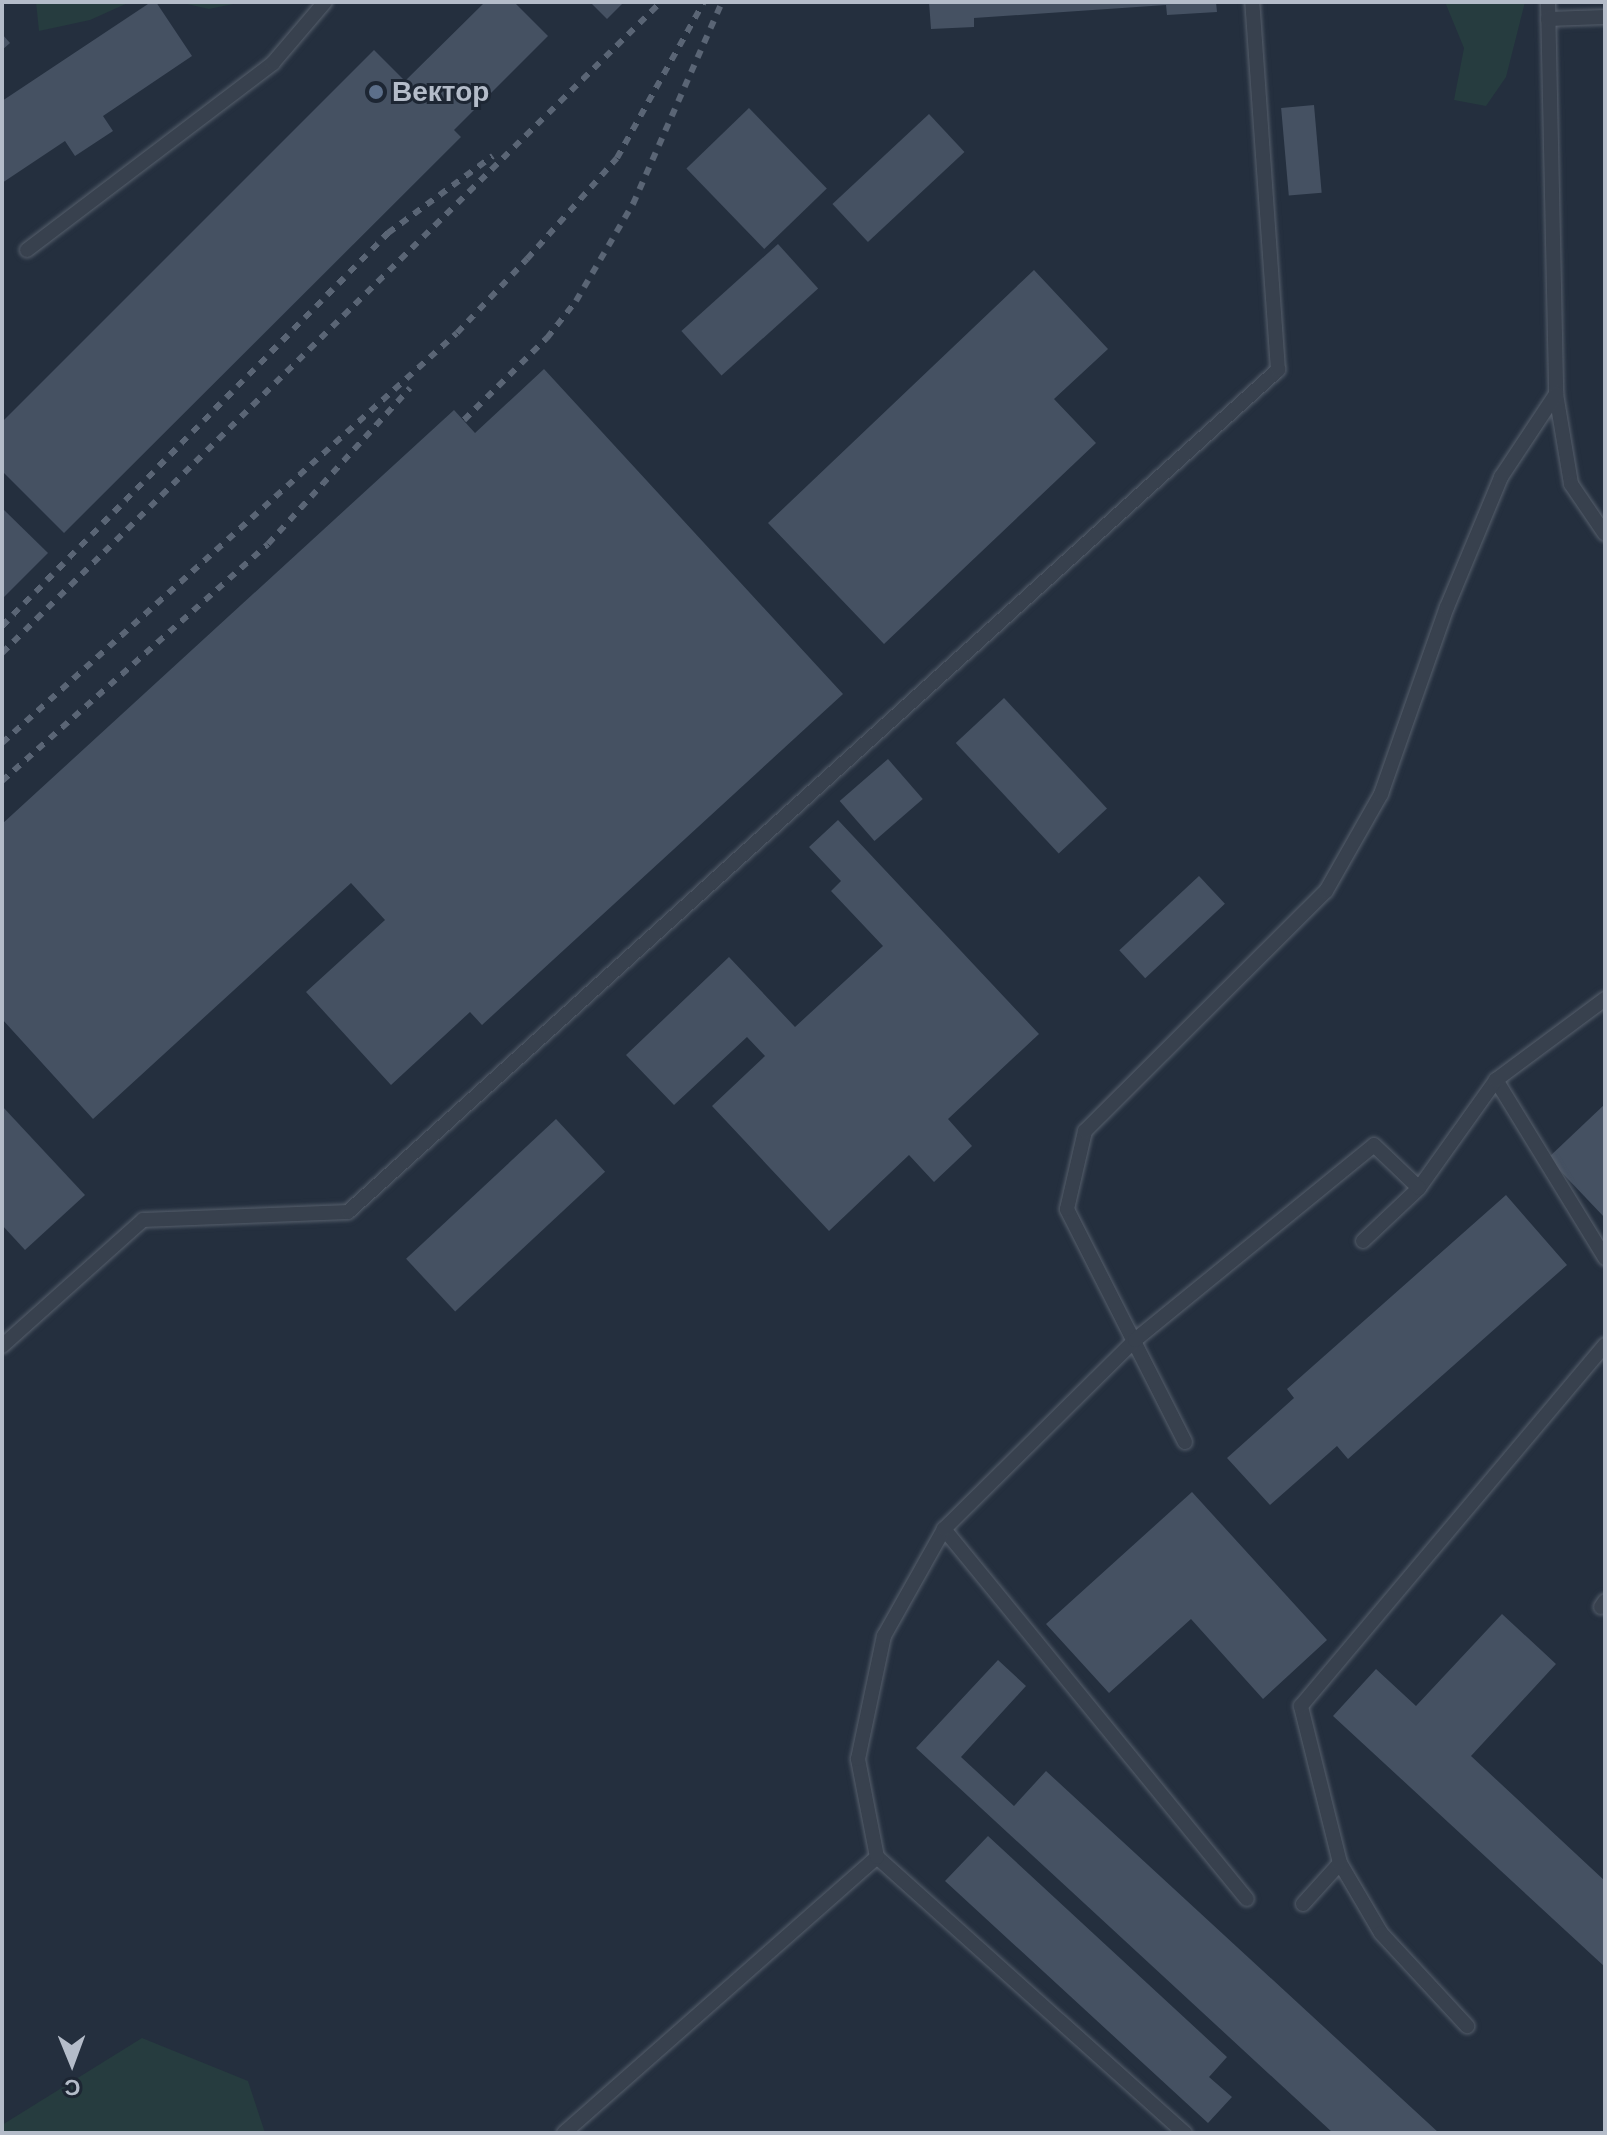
<!DOCTYPE html>
<html>
<head>
<meta charset="utf-8">
<style>
  body { margin:0 }
  #map { position:relative; width:1607px; height:2135px; overflow:hidden; background:#242f3e; font-family:Arial,sans-serif }
  div>[style] { position:absolute }
  .green>* { inset:0; background:#263c3f }
  .building>* { inset:0; background:#455162; transform-origin:0 0 }
  .roads { filter:drop-shadow(0 0 2px #565f6c) drop-shadow(0 0 2px #565f6c) }
  .lane>* { height:14px; margin:-7px; padding:0 7px; transform-origin:7px; border-radius:7px; background:#38414e }
  .rail>* { height:6px; margin-top:-3px; transform-origin:0; background:repeating-linear-gradient(90deg,#5a6575 0 8px,transparent 0 16px) }
  .dots>* { width:22px; height:22px; translate:-50% -50%; box-sizing:border-box; border:4px solid #1d2633; border-radius:50% }
  span { translate:-50% -50%; white-space:nowrap; text-align:center; line-height:1.15; -webkit-text-stroke:6px #1d2633; paint-order:stroke }
  .poi-label { font-size:28px; color:#b4bcc9; font-weight:700 }
  .left { translate:0 -50%; text-align:left }
  .frame { position:absolute; inset:0; border:4px solid #b4bcc9; pointer-events:none }
  .north { position:absolute; left:32px; top:2023px; width:80px; height:80px; -webkit-text-stroke:6px #1d2633; paint-order:stroke; rotate:179deg; font-size:22px; font-weight:700; line-height:32px; text-align:center; color:#b4bcc9 }
  .north::after { content:''; display:block; margin:auto; width:28px; height:36px; background:#b4bcc9; clip-path:polygon(50% 0,100% 100%,50% 72%,0 100%) }
</style>
</head>
<body>
<div id="map">
  <div class="green">
    <div style="clip-path:polygon(36px 2px,130px 2px,90px 20px,39px 31px)"></div>
    <div style="clip-path:polygon(178px 2px,243px 2px,209px 9px)"></div>
    <div style="clip-path:polygon(1445px 2px,1525px 2px,1506px 77px,1486px 106px,1454px 100px,1464px 48px)"></div>
    <div style="clip-path:polygon(142px 2038px,248px 2081px,265px 2133px,2px 2133px,2px 2125px)"></div>
  </div>
  <div class="building">
    <div style="clip-path:polygon(151px 2px,156px 2px,192px 56px,103px 116px,113px 131px,75px 156px,65px 141px,2px 183px,2px 101px)"></div>
    <div style="clip-path:polygon(485px 2px,514px 2px,548px 36px,454px 130px,461px 137px,64px 533px,2px 471px,2px 422px,374px 50px,405px 81px)"></div>
    <div style="clip-path:polygon(590px 2px,624px 2px,607px 19px)"></div>
    <div style="clip-path:polygon(929px 2px,1216px 2px,1217px 12px,1167px 15px,1166px 5px,974px 18px,974px 27px,931px 29px)"></div>
    <div style="clip-path:polygon(2px 34px,10px 43px,2px 50px)"></div>
    <div style="left:1314px;top:105px;width:88px;height:33px;rotate:85deg"></div>
    <div style="left:749px;top:108px;width:112px;height:87px;rotate:46deg"></div>
    <div style="left:929px;top:114px;width:52px;height:132px;rotate:47deg"></div>
    <div style="left:778px;top:244px;width:60px;height:130px;rotate:48deg"></div>
    <div style="clip-path:polygon(1034px 270px,1108px 349px,1054px 399px,1096px 443px,884px 644px,768px 523px)"></div>
    <div style="clip-path:polygon(544px 369px,843px 694px,482px 1025px,470px 1012px,391px 1085px,306px 992px,385px 920px,351px 883px,93px 1119px,2px 1019px,2px 824px,454px 410px,475px 433px)"></div>
    <div style="clip-path:polygon(2px 508px,48px 553px,2px 599px)"></div>
    <div style="left:1004px;top:698px;width:151px;height:66px;rotate:47deg"></div>
    <div style="left:888px;top:759px;width:53px;height:64px;rotate:49deg"></div>
    <div style="clip-path:polygon(838px 820px,1039px 1034px,948px 1119px,972px 1146px,934px 1182px,909px 1155px,829px 1231px,712px 1106px,765px 1056px,747px 1037px,674px 1105px,626px 1055px,729px 957px,795px 1027px,883px 946px,831px 891px,841px 881px,809px 847px)"></div>
    <div style="left:1199px;top:876px;width:38px;height:109px;rotate:47deg"></div>
    <div style="clip-path:polygon(1605px 1104px,1605px 1218px,1548px 1158px)"></div>
    <div style="clip-path:polygon(2px 1106px,85px 1195px,25px 1250px,2px 1225px)"></div>
    <div style="left:556px;top:1119px;width:72px;height:205px;rotate:47deg"></div>
    <div style="clip-path:polygon(1506px 1195px,1567px 1265px,1348px 1459px,1337px 1446px,1270px 1505px,1227px 1458px,1294px 1398px,1287px 1389px)"></div>
    <div style="clip-path:polygon(1192px 1492px,1327px 1640px,1263px 1699px,1191px 1619px,1109px 1693px,1046px 1624px)"></div>
    <div style="clip-path:polygon(1502px 1614px,1556px 1664px,1471px 1756px,1605px 1881px,1605px 1967px,1333px 1716px,1376px 1669px,1416px 1706px)"></div>
    <div style="clip-path:polygon(998px 1660px,1026px 1686px,961px 1757px,1014px 1806px,1046px 1771px,1439px 2133px,1333px 2133px,916px 1748px)"></div>
    <div style="clip-path:polygon(988px 1836px,1227px 2057px,1209px 2077px,1232px 2097px,1208px 2123px,945px 1881px)"></div>
  </div>
  <div class="roads">
    <div class="lane">
      <div style="left:1548px;top:2px;width:392px;rotate:88.8deg"></div>
      <div style="left:1556px;top:394px;width:91px;rotate:80.5deg"></div>
      <div style="left:1571px;top:484px;width:60px;rotate:55.8deg"></div>
      <div style="left:1548px;top:19px;width:57px;rotate:-2deg"></div>
      <div style="left:27px;top:250px;width:309px;rotate:-37.2deg"></div>
      <div style="left:273px;top:63px;width:80px;rotate:-49.6deg"></div>
      <div style="left:1496px;top:1080px;width:209px;rotate:58.5deg"></div>
      <div style="left:1363px;top:1241px;width:77px;rotate:-43.4deg"></div>
      <div style="left:1419px;top:1188px;width:133px;rotate:-54.5deg"></div>
      <div style="left:1496px;top:1080px;width:136px;rotate:-36.6deg"></div>
      <div style="left:2px;top:1346px;width:189px;rotate:-41.8deg"></div>
      <div style="left:143px;top:1220px;width:205px;rotate:-2.2deg"></div>
      <div style="left:348px;top:1212px;width:1255px;rotate:-42.16deg"></div>
      <div style="left:1278px;top:370px;width:369px;rotate:-94deg"></div>
      <div style="left:1185px;top:1442px;width:261px;rotate:-116.9deg"></div>
      <div style="left:1067px;top:1209px;width:80px;rotate:-77deg"></div>
      <div style="left:1085px;top:1131px;width:340px;rotate:-44.9deg"></div>
      <div style="left:1326px;top:891px;width:112px;rotate:-60.4deg"></div>
      <div style="left:1381px;top:794px;width:198px;rotate:-70.6deg"></div>
      <div style="left:1447px;top:607px;width:141px;rotate:-67.4deg"></div>
      <div style="left:1501px;top:477px;width:100px;rotate:-56.5deg"></div>
      <div style="left:944px;top:1529px;width:478px;rotate:50.7deg"></div>
      <div style="left:1601px;top:1607px;width:7px;rotate:-56deg"></div>
      <div style="left:877px;top:1857px;width:414px;rotate:41.9deg"></div>
      <div style="left:1340px;top:1863px;width:81px;rotate:59.6deg"></div>
      <div style="left:1381px;top:1933px;width:127px;rotate:47.2deg"></div>
      <div style="left:1303px;top:1904px;width:55px;rotate:-47.9deg"></div>
      <div style="left:1340px;top:1863px;width:162px;rotate:-104deg"></div>
      <div style="left:1301px;top:1706px;width:472px;rotate:-49.9deg"></div>
      <div style="left:564px;top:2133px;width:417px;rotate:-41.4deg"></div>
      <div style="left:877px;top:1857px;width:100px;rotate:-101deg"></div>
      <div style="left:858px;top:1759px;width:126px;rotate:-78.1deg"></div>
      <div style="left:884px;top:1636px;width:123px;rotate:-60.7deg"></div>
      <div style="left:944px;top:1529px;width:269px;rotate:-44.7deg"></div>
      <div style="left:1135px;top:1340px;width:308px;rotate:-39.2deg"></div>
      <div style="left:1374px;top:1145px;width:62px;rotate:43.7deg"></div>
    </div>
  </div>
  <div class="rail">
    <div style="left:464px;top:420px;width:117px;rotate:-44.7deg"></div>
    <div style="left:547px;top:338px;width:47px;rotate:-51.9deg"></div>
    <div style="left:576px;top:301px;width:113px;rotate:-59.6deg"></div>
    <div style="left:633px;top:204px;width:221px;rotate:-66.2deg"></div>
    <div style="left:2px;top:626px;width:551px;rotate:-45.51deg"></div>
    <div style="left:388px;top:233px;width:130px;rotate:-36.3deg"></div>
    <div style="left:2px;top:653px;width:926px;rotate:-44.65deg"></div>
    <div style="left:2px;top:743px;width:612px;rotate:-42.02deg"></div>
    <div style="left:457px;top:333px;width:102px;rotate:-46.6deg"></div>
    <div style="left:527px;top:259px;width:135px;rotate:-48.3deg"></div>
    <div style="left:617px;top:158px;width:179px;rotate:-60.9deg"></div>
    <div style="left:2px;top:781px;width:356px;rotate:-41.7deg"></div>
    <div style="left:268px;top:544px;width:211px;rotate:-47.7deg"></div>
  </div>
  <div class="dots">
    <div style="left:376px;top:92px;background:#5c6f8a"></div>
  </div>
  <div class="poi-label">
    <span class="left" style="left:392px;top:92px">Вектор</span>
  </div>
  <div class="frame"></div>
  <div class="north">С</div>
</div>
</body>
</html>
